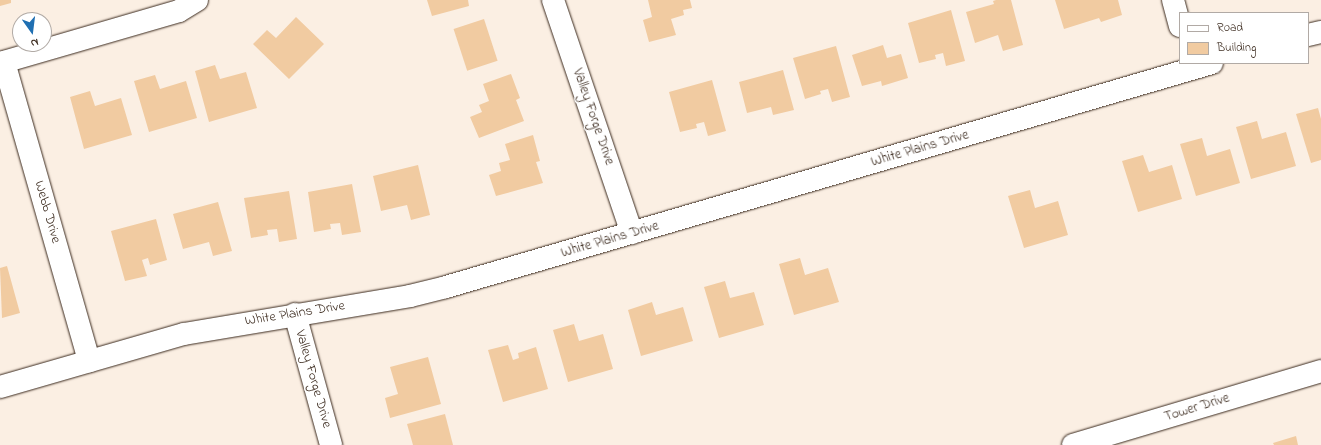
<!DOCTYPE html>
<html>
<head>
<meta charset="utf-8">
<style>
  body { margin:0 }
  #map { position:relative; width:1321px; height:445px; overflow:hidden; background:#fbefe3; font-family:"Indie Flower",sans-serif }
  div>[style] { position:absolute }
  .building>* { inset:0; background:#f1cba1; transform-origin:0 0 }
  .roads { filter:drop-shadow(0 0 1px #3b2a1e) drop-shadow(0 0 1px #3b2a1e) }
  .minor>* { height:22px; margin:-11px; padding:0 11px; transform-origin:11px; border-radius:11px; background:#fff }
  span { translate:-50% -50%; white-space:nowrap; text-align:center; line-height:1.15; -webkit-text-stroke:3px #fff; paint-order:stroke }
  .street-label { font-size:14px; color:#3b2a1e }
  .legend { position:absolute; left:1179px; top:12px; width:130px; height:52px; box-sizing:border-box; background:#fff; border:1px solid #b1aaa5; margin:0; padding:5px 7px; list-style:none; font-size:12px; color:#3b2a1e }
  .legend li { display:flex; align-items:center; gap:8px; height:20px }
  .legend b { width:20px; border:1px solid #b1aaa5 }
  .north { position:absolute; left:12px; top:12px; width:40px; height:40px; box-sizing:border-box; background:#fff; border:1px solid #b1aaa5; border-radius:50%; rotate:166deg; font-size:11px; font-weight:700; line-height:16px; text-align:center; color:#3b2a1e }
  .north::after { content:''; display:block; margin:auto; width:14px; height:18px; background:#1f6fb2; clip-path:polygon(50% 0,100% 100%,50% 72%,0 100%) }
</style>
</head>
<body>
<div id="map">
  <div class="building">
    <div style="clip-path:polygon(0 0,11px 0,11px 3px,0 6px)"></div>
    <div style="clip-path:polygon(427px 0,468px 0,469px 6px,432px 16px)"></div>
    <div style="clip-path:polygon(648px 0,690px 0,692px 8px,683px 10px,684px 15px,671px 19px,676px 35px,649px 42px,643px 20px,652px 17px)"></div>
    <div style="clip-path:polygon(996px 0,1011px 0,1023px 45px,1003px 51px,998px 35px,975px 43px,966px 12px,994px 4px,993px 1px)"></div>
    <div style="clip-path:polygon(1055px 0,1118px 0,1122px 15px,1101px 22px,1099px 18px,1064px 29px)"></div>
    <div style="clip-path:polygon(951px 10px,965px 61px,946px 66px,943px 53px,935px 55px,936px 59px,919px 63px,908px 23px)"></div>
    <div style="clip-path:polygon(296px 17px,324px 44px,289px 79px,253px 44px,267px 30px,276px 38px)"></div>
    <div style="left:484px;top:19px;width:44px;height:32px;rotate:72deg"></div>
    <div style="clip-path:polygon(883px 45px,887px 58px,901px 54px,908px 78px,882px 86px,881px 81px,862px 86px,852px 55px)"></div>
    <div style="clip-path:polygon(836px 46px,850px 97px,832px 102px,828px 89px,820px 91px,821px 94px,805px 99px,793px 58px)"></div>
    <div style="clip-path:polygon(215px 65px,220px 79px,246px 72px,257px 108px,209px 122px,195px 71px)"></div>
    <div style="clip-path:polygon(783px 70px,794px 110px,773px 115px,771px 107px,747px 113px,739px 82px)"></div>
    <div style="clip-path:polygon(511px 74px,520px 98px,516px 100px,524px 121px,479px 138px,470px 117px,482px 112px,479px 105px,489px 101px,483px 84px)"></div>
    <div style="clip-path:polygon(155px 75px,160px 89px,186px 81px,197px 118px,149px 132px,134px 81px)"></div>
    <div style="clip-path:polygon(712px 80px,726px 131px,708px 136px,704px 122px,696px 124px,697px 128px,680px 132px,669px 92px)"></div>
    <div style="clip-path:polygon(90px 91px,95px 106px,121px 98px,132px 135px,84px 149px,70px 97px)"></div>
    <div style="clip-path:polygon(1318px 108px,1321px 119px,1321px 160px,1311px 163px,1296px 114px)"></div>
    <div style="clip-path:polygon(1257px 121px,1262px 139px,1286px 132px,1296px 166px,1251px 179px,1236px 127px)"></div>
    <div style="clip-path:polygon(533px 135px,540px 161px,536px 162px,543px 183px,496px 196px,489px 175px,501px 171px,499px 163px,510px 160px,505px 144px)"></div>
    <div style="clip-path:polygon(1202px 138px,1207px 156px,1230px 149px,1240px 183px,1196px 196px,1180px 144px)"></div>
    <div style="clip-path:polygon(1143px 155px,1149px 172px,1172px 165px,1182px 199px,1138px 212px,1122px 161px)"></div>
    <div style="clip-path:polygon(418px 165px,430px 215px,411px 220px,407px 205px,381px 211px,373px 176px)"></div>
    <div style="clip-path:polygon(352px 184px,361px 232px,342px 235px,340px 223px,330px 224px,331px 229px,314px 232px,308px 192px)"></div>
    <div style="clip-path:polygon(1030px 190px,1035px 208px,1058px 201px,1068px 235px,1024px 248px,1008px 196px)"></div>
    <div style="clip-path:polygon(289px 191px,297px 239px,279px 242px,277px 229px,267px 230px,268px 235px,251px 238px,244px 198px)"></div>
    <div style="clip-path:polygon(218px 202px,232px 251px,213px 256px,209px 242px,183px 249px,173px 214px)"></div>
    <div style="clip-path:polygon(156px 219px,167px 260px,150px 265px,148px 258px,142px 260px,147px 276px,125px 281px,111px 231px)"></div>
    <div style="clip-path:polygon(800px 258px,805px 275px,828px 268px,839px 302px,794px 315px,779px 264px)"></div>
    <div style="clip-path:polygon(7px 266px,20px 313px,2px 318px,0 268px)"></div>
    <div style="clip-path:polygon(725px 281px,730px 298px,754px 292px,764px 325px,719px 338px,704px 287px)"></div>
    <div style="clip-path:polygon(652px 302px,656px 315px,683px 307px,693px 341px,641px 356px,628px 310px)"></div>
    <div style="clip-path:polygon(574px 324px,579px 341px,603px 334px,613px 369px,568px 382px,553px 330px)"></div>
    <div style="clip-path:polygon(508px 345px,513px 360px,519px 358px,518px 353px,536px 347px,548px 389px,503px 402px,488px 350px)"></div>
    <div style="clip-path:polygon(428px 357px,441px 404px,390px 418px,385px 398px,398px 394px,390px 367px)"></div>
    <div style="clip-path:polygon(445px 414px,453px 445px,413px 445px,407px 424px)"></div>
    <div style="clip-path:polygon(1296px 436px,1298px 445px,1274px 445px,1273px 443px)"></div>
  </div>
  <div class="roads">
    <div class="minor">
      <div style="left:553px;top:0;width:246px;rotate:71.3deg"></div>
      <div style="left:1173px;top:0;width:27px;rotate:75deg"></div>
      <div style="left:1308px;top:35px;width:13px;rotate:-13deg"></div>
      <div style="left:4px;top:62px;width:311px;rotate:74.1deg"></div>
      <div style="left:0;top:63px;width:186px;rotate:-16.2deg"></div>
      <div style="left:179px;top:11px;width:21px;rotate:-31deg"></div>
      <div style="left:295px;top:314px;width:136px;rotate:74.6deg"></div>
      <div style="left:0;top:387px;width:191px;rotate:-16.1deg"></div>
      <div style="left:184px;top:334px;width:229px;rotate:-9.5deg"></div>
      <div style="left:410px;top:296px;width:37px;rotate:-14deg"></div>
      <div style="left:446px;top:287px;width:798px;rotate:-16.3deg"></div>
      <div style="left:1073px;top:445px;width:259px;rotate:-16.6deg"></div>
    </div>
  </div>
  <div class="street-label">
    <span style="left:593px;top:117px;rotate:71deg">Valley Forge Drive</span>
    <span style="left:920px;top:149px;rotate:-16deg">White Plains Drive</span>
    <span style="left:47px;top:212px;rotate:74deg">Webb Drive</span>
    <span style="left:610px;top:240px;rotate:-16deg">White Plains Drive</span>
    <span style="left:295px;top:314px;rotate:-9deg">White Plains Drive</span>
    <span style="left:313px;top:379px;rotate:74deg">Valley Forge Drive</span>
    <span style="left:1197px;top:408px;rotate:-17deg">Tower Drive</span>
  </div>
  <ul class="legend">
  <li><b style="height:5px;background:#fff"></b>Road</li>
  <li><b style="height:11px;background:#f1cba1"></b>Building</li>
  </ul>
  <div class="north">N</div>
</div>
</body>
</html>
